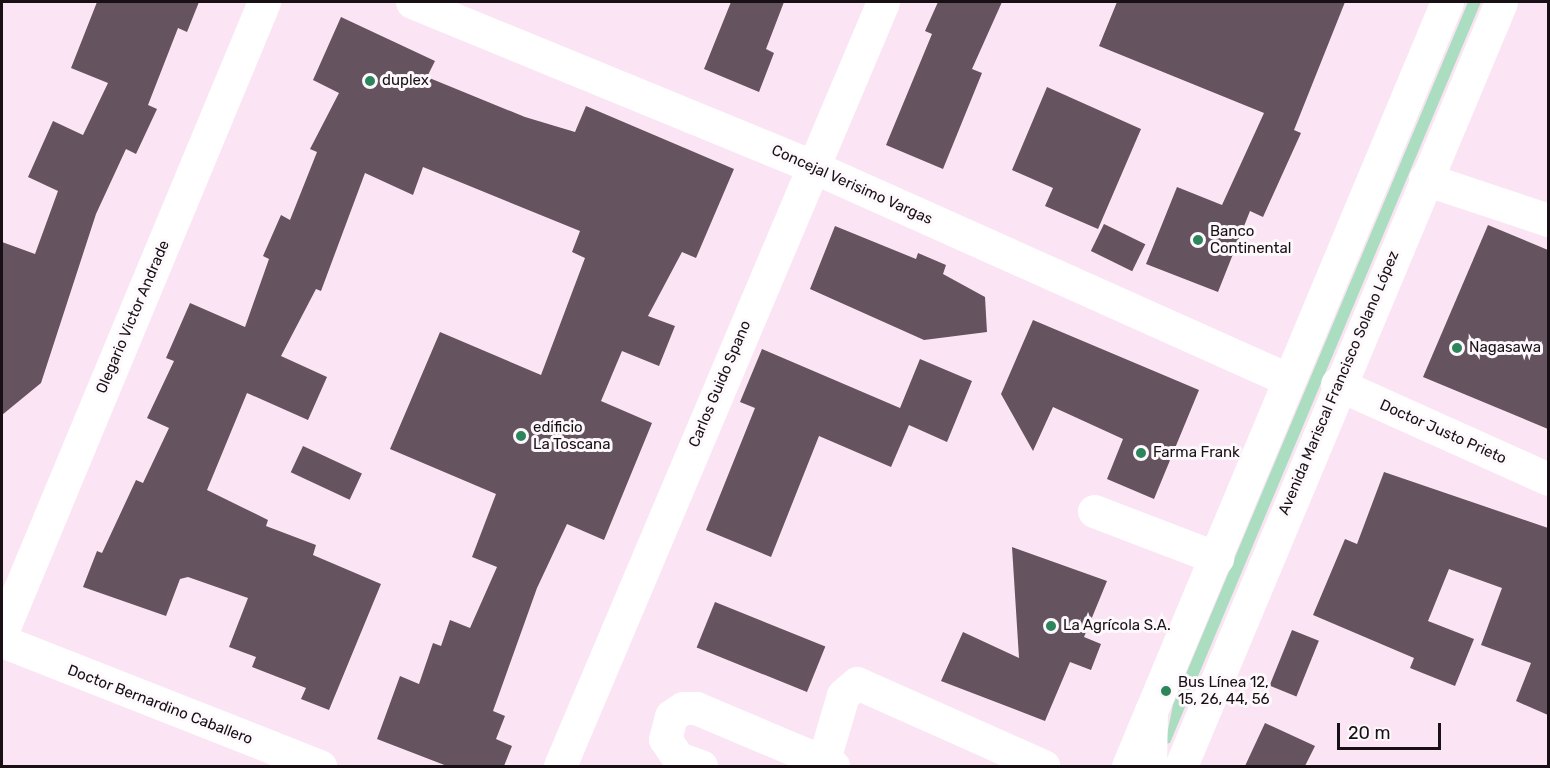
<!DOCTYPE html>
<html>
<head>
<meta charset="utf-8">
<style>
  body { margin:0 }
  #map { position:relative; width:1550px; height:768px; overflow:hidden; background:#fbe5f4; font-family:Rubik,sans-serif }
  div>[style] { position:absolute }
  .green>* { inset:0; background:#abdec0 }
  .building>* { inset:0; background:#65535f; transform-origin:0 0 }
  .minor>* { height:33px; margin:-16.5px; padding:0 16.5px; transform-origin:16.5px; border-radius:16.5px; background:#fff }
  .highway>* { height:33px; margin:-16.5px; padding:0 16.5px; transform-origin:16.5px; border-radius:16.5px; background:#fff }
  .dots>* { width:16px; height:16px; translate:-50% -50%; box-sizing:border-box; border:3px solid #fdf8fb; border-radius:50% }
  span { translate:-50% -50%; white-space:nowrap; text-align:center; line-height:1.15; -webkit-text-stroke:6px #fdf8fb; paint-order:stroke }
  .poi-label { font-size:15px; color:#181015 }
  .left { translate:0 -50%; text-align:left }
  .street-label { font-size:15px; color:#181015 }
  .frame { position:absolute; inset:0; border:3px solid #181015; pointer-events:none }
  .scale { position:absolute; left:1337px; top:723px; width:104px; height:27px; box-sizing:border-box; border:3px solid #181015; border-top:0; padding-left:8px; font-size:18px; line-height:21px; white-space:nowrap; color:#181015; -webkit-text-stroke:4px #fdf8fb; paint-order:stroke }
</style>
</head>
<body>
<div id="map">
  <div class="green">
    <div style="clip-path:polygon(1468px 2px,1481px 2px,1170px 743px,1165px 744px,1173px 705px)"></div>
  </div>
  <div class="building">
    <div style="clip-path:polygon(97px 2px,199px 2px,187px 32px,178px 28px,148px 105px,157px 109px,136px 154px,126px 149px,96px 214px,41px 383px,2px 415px,2px 242px,35px 254px,58px 191px,28px 177px,53px 121px,83px 135px,108px 83px,71px 68px)"></div>
    <div style="clip-path:polygon(731px 2px,784px 2px,766px 49px,774px 53px,759px 92px,704px 69px)"></div>
    <div style="clip-path:polygon(938px 2px,1002px 2px,972px 69px,982px 73px,943px 169px,886px 145px,932px 34px,925px 31px)"></div>
    <div style="clip-path:polygon(1117px 2px,1345px 2px,1294px 130px,1301px 133px,1263px 217px,1250px 211px,1218px 292px,1146px 264px,1177px 187px,1222px 205px,1264px 113px,1099px 46px)"></div>
    <div style="clip-path:polygon(341px 17px,435px 61px,427px 77px,525px 117px,575px 132px,586px 106px,734px 169px,696px 258px,682px 252px,648px 316px,675px 326px,659px 366px,622px 351px,601px 401px,652px 423px,604px 540px,567px 524px,537px 588px,493px 711px,505px 716px,496px 739px,512px 746px,504px 766px,447px 766px,377px 739px,400px 676px,419px 684px,433px 643px,441px 646px,450px 620px,470px 628px,497px 567px,472px 557px,496px 494px,390px 449px,440px 332px,541px 375px,585px 258px,572px 252px,580px 231px,423px 167px,413px 195px,365px 173px,321px 291px,316px 289px,281px 356px,327px 377px,308px 420px,247px 393px,207px 490px,268px 520px,266px 526px,316px 545px,313px 555px,381px 584px,329px 710px,301px 699px,306px 688px,252px 667px,256px 657px,229px 647px,248px 598px,188px 577px,180px 579px,166px 616px,83px 587px,97px 551px,102px 553px,136px 480px,143px 483px,169px 428px,147px 418px,174px 361px,166px 358px,190px 303px,245px 327px,269px 259px,263px 256px,281px 215px,290px 220px,317px 152px,310px 149px,339px 93px,313px 80px)"></div>
    <div style="clip-path:polygon(1047px 87px,1141px 129px,1098px 229px,1045px 206px,1053px 188px,1012px 170px)"></div>
    <div style="left:1104px;top:224px;width:46px;height:30px;rotate:26deg"></div>
    <div style="clip-path:polygon(1488px 225px,1548px 250px,1548px 429px,1423px 377px)"></div>
    <div style="clip-path:polygon(835px 226px,916px 259px,918px 253px,946px 265px,943px 274px,985px 297px,987px 332px,924px 340px,810px 289px)"></div>
    <div style="clip-path:polygon(1033px 320px,1199px 390px,1154px 499px,1107px 479px,1123px 439px,1053px 407px,1033px 451px,1001px 394px)"></div>
    <div style="clip-path:polygon(762px 349px,900px 408px,920px 359px,972px 381px,947px 442px,909px 425px,891px 467px,819px 436px,771px 557px,706px 530px,755px 408px,740px 402px)"></div>
    <div style="left:303px;top:446px;width:65px;height:29px;rotate:25deg"></div>
    <div style="clip-path:polygon(1384px 472px,1548px 528px,1548px 715px,1516px 701px,1531px 663px,1481px 645px,1502px 588px,1449px 569px,1428px 621px,1474px 639px,1455px 686px,1410px 668px,1414px 658px,1313px 615px,1345px 539px,1357px 544px)"></div>
    <div style="clip-path:polygon(1012px 547px,1107px 581px,1084px 637px,1101px 644px,1091px 670px,1070px 662px,1045px 721px,941px 681px,963px 632px,1019px 658px)"></div>
    <div style="left:715px;top:602px;width:119px;height:49px;rotate:22deg"></div>
    <div style="left:1292px;top:630px;width:29px;height:60px;rotate:22deg"></div>
    <div style="clip-path:polygon(1265px 723px,1315px 746px,1305px 766px,1245px 766px)"></div>
  </div>
  <div class="minor">
    <div style="left:412px;top:2px;width:431px;rotate:22.3deg"></div>
    <div style="left:811px;top:166px;width:521px;rotate:24.11deg"></div>
    <div style="left:1425px;top:179px;width:130px;rotate:18.4deg"></div>
    <div style="left:1337px;top:384px;width:231px;rotate:24.2deg"></div>
    <div style="left:1094px;top:511px;width:132px;rotate:20.9deg"></div>
    <div style="left:2px;top:632px;width:682px;rotate:-67.42deg"></div>
    <div style="left:2px;top:641px;width:342px;rotate:21.5deg"></div>
    <div style="left:560px;top:766px;width:829px;rotate:-67.08deg"></div>
    <div style="left:701px;top:766px;width:24px;rotate:-161deg"></div>
    <div style="left:678px;top:758px;width:23px;rotate:-124deg"></div>
    <div style="left:665px;top:739px;width:24px;rotate:-75deg"></div>
    <div style="left:671px;top:716px;width:14px;rotate:-34deg"></div>
    <div style="left:683px;top:708px;width:13px"></div>
    <div style="left:696px;top:708px;width:149px;rotate:22.9deg"></div>
    <div style="left:822px;top:766px;width:74px;rotate:-73.5deg"></div>
    <div style="left:843px;top:695px;width:18px;rotate:-41deg"></div>
    <div style="left:857px;top:683px;width:204px;rotate:24deg"></div>
    <div style="left:1150px;top:766px;width:55px;rotate:-89deg"></div>
  </div>
  <div class="highway">
    <div style="left:1128px;top:766px;width:828px;rotate:-67.34deg"></div>
    <div style="left:1181px;top:766px;width:828px;rotate:-67.27deg"></div>
  </div>
  <div class="dots">
    <div style="left:370px;top:81px;background:#2c855b"></div>
    <div style="left:1198px;top:240px;background:#2c855b"></div>
    <div style="left:1457px;top:348px;background:#2c855b"></div>
    <div style="left:521px;top:436px;background:#2c855b"></div>
    <div style="left:1141px;top:453px;background:#2c855b"></div>
    <div style="left:1051px;top:626px;background:#2c855b"></div>
    <div style="left:1166px;top:691px;background:#2c855b"></div>
  </div>
  <div class="poi-label">
    <span class="left" style="left:382px;top:81px">duplex</span>
    <span class="left" style="left:1210px;top:240px">Banco<br>Continental</span>
    <span class="left" style="left:1469px;top:348px">Nagasawa</span>
    <span class="left" style="left:533px;top:436px">edificio<br>La Toscana</span>
    <span class="left" style="left:1153px;top:453px">Farma Frank</span>
    <span class="left" style="left:1063px;top:626px">La Agrícola S.A.</span>
    <span class="left" style="left:1178px;top:691px">Bus Línea 12,<br>15, 26, 44, 56</span>
  </div>
  <div class="street-label">
    <span style="left:852px;top:185px;rotate:24deg">Concejal Verisimo Vargas</span>
    <span style="left:133px;top:317px;rotate:-67deg">Olegario Victor Andrade</span>
    <span style="left:1339px;top:383px;rotate:-67deg">Avenida Mariscal Francisco Solano López</span>
    <span style="left:720px;top:384px;rotate:-67deg">Carlos Guido Spano</span>
    <span style="left:1443px;top:432px;rotate:24deg">Doctor Justo Prieto</span>
    <span style="left:160px;top:705px;rotate:21deg">Doctor Bernardino Caballero</span>
  </div>
  <div class="frame"></div>
  <div class="scale">20 m</div>
</div>
</body>
</html>
